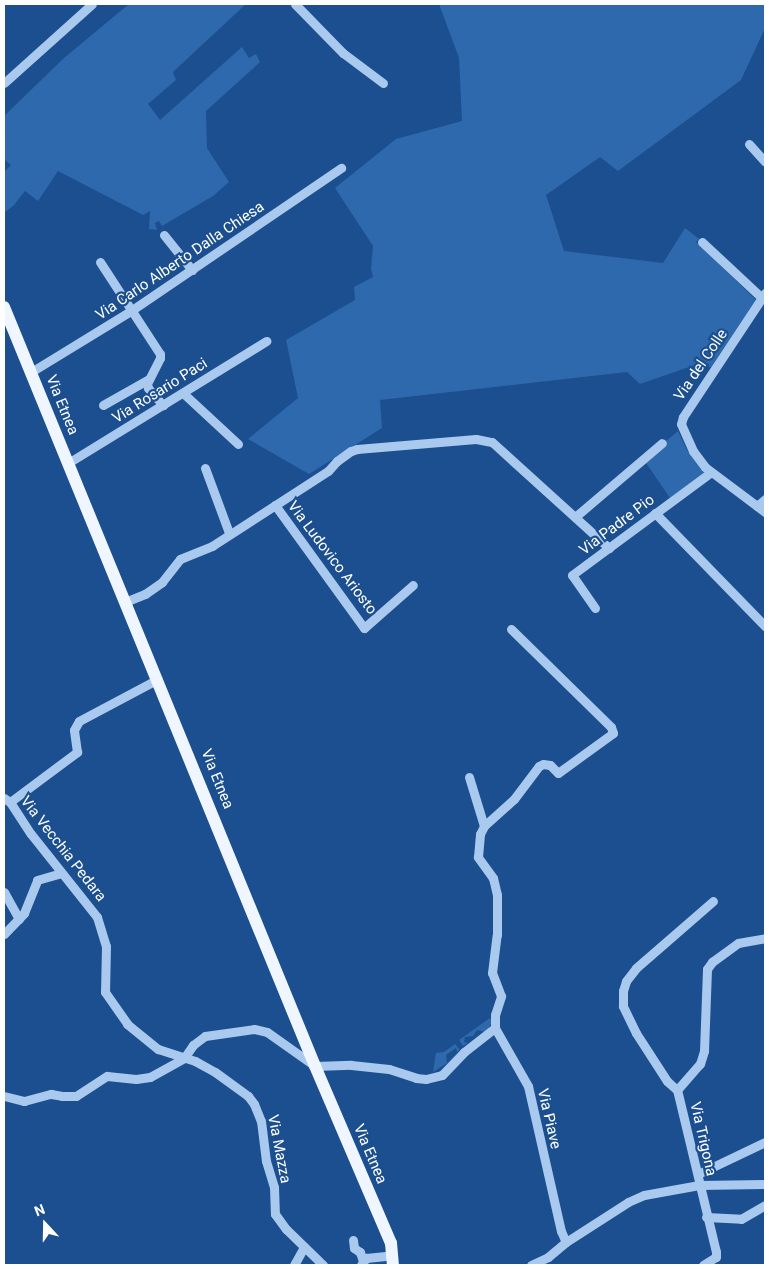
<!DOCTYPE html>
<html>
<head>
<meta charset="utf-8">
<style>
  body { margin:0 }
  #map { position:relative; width:769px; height:1269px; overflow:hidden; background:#1b4f8f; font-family:Roboto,sans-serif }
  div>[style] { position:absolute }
  .green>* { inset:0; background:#2e69ad }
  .minor>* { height:9px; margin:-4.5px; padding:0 4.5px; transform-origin:4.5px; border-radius:4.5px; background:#a9c9ee }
  .major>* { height:12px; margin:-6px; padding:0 6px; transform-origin:6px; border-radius:6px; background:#f0f6ff }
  span { translate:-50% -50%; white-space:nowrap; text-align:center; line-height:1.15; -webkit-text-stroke:4.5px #1b4f8f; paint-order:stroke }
  .street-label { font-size:15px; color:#fff }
  .frame { position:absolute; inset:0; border:5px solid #fff; pointer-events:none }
  .north { position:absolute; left:20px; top:1199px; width:50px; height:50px; -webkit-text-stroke:4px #1b4f8f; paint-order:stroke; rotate:339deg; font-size:14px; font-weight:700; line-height:20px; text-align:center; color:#fff }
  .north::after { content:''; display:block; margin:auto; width:18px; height:22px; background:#fff; clip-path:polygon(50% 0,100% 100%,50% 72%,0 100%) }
</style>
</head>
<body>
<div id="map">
  <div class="green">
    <div style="clip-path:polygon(129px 4px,246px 4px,173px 72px,176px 80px,148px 104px,160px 120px,242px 47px,249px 58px,256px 54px,260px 62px,206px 111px,207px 148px,229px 182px,213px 196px,162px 226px,159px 221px,155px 223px,157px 230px,149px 229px,150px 211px,143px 215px,58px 171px,38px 201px,25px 191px,14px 205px,4px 213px,4px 172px,11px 165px,4px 159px,4px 116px,64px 58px)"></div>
    <div style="clip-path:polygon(439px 4px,765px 4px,765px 28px,741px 80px,618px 171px,600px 157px,546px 195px,564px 251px,663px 263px,685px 228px,699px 239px,696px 242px,756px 300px,711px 367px,695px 365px,640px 384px,627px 372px,380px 400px,382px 428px,309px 474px,248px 439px,298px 398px,286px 340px,355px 300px,354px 287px,373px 277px,371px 269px,373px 246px,335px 188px,396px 139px,462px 121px,459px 58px)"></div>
    <div style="clip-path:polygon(678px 431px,687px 450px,705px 472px,670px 498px,644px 460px)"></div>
    <div style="clip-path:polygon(490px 1018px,492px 1022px,486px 1032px,477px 1030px,473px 1036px,465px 1037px,464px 1042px,468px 1043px,463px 1046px,459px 1040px)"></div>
    <div style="clip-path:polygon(455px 1044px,460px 1050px,457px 1052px,456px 1048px,446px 1055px,447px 1063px,433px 1072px,436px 1053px,444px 1052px)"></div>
  </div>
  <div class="minor">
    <div style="left:295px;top:4px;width:69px;rotate:45.6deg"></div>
    <div style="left:343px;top:53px;width:50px;rotate:36.9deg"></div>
    <div style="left:4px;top:83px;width:118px;rotate:-41.9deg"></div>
    <div style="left:749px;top:144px;width:24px;rotate:48deg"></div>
    <div style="left:164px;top:235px;width:45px;rotate:51.3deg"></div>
    <div style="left:702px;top:242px;width:82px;rotate:43deg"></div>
    <div style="left:100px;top:262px;width:110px;rotate:56.9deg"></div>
    <div style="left:160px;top:354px;width:4px;rotate:90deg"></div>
    <div style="left:160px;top:358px;width:29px;rotate:117deg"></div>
    <div style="left:147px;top:384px;width:4px;rotate:76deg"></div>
    <div style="left:148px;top:388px;width:23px;rotate:49deg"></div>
    <div style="left:765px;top:293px;width:149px;rotate:123.5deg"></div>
    <div style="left:683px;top:417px;width:7px;rotate:106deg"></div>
    <div style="left:681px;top:424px;width:30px;rotate:66deg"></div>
    <div style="left:693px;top:451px;width:20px;rotate:53deg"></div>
    <div style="left:705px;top:467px;width:75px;rotate:36.9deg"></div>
    <div style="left:31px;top:372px;width:119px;rotate:-31.5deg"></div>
    <div style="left:132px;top:310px;width:253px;rotate:-34.2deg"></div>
    <div style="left:183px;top:393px;width:75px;rotate:42.8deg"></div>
    <div style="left:103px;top:405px;width:53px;rotate:-29.5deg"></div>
    <div style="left:68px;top:463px;width:233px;rotate:-31.6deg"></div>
    <div style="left:205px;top:468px;width:69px;rotate:69.7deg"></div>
    <div style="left:275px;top:505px;width:152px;rotate:54.1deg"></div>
    <div style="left:364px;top:628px;width:65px;rotate:-41.3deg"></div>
    <div style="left:757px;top:506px;width:11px;rotate:-41deg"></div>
    <div style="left:655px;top:513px;width:158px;rotate:45.8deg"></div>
    <div style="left:575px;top:517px;width:114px;rotate:-40.4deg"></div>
    <div style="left:125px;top:602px;width:22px;rotate:-22deg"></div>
    <div style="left:145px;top:594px;width:21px;rotate:-35deg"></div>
    <div style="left:162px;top:582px;width:29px;rotate:-52deg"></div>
    <div style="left:180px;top:559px;width:35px;rotate:-22deg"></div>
    <div style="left:212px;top:546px;width:138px;rotate:-32.9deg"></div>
    <div style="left:328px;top:471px;width:13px;rotate:-48deg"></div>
    <div style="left:337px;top:461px;width:17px;rotate:-36deg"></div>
    <div style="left:351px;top:451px;width:6px;rotate:-18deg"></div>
    <div style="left:357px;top:449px;width:119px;rotate:-4.8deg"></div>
    <div style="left:476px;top:439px;width:16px;rotate:11deg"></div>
    <div style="left:492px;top:442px;width:158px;rotate:42.2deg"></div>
    <div style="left:595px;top:608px;width:40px;rotate:-124.9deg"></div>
    <div style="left:572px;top:575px;width:173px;rotate:-36.5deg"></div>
    <div style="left:469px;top:777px;width:51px;rotate:73deg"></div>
    <div style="left:4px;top:798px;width:7px;rotate:34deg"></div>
    <div style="left:10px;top:802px;width:38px;rotate:57deg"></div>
    <div style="left:31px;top:834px;width:106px;rotate:51.5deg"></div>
    <div style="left:97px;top:917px;width:30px;rotate:73deg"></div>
    <div style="left:106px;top:946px;width:46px;rotate:91.2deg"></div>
    <div style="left:105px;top:992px;width:39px;rotate:55deg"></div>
    <div style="left:127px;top:1024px;width:40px;rotate:39deg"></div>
    <div style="left:158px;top:1049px;width:39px;rotate:18deg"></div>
    <div style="left:195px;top:1061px;width:23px;rotate:29deg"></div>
    <div style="left:215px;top:1072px;width:41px;rotate:36deg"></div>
    <div style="left:248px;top:1096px;width:10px;rotate:53deg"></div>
    <div style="left:254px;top:1104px;width:18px;rotate:68deg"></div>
    <div style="left:261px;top:1121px;width:40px;rotate:82.9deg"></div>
    <div style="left:266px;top:1161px;width:27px;rotate:73deg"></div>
    <div style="left:274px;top:1187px;width:27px;rotate:88deg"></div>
    <div style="left:275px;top:1214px;width:19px;rotate:54deg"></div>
    <div style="left:286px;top:1229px;width:52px;rotate:44.2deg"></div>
    <div style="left:10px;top:802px;width:84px;rotate:-36.7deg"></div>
    <div style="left:77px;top:752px;width:22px;rotate:-98deg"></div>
    <div style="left:74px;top:730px;width:10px;rotate:-61deg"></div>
    <div style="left:79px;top:721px;width:89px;rotate:-28deg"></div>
    <div style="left:4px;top:892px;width:31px;rotate:61deg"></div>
    <div style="left:4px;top:934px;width:29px;rotate:-46deg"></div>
    <div style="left:24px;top:913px;width:35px;rotate:-68deg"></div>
    <div style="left:37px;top:880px;width:25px;rotate:-16deg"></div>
    <div style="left:495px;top:1028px;width:13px;rotate:-90deg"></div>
    <div style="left:495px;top:1015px;width:20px;rotate:-72deg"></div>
    <div style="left:501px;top:996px;width:25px;rotate:-111deg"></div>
    <div style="left:492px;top:973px;width:38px;rotate:-83deg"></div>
    <div style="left:497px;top:935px;width:40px;rotate:-90deg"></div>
    <div style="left:497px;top:895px;width:17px;rotate:-103deg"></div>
    <div style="left:493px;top:878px;width:26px;rotate:-126deg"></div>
    <div style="left:478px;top:857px;width:23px;rotate:-85deg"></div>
    <div style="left:480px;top:834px;width:9px;rotate:-63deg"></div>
    <div style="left:484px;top:826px;width:40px;rotate:-42deg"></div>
    <div style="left:514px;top:799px;width:41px;rotate:-52.9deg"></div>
    <div style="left:539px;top:766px;width:4px;rotate:-27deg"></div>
    <div style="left:543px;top:764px;width:7px;rotate:8deg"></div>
    <div style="left:550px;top:765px;width:11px;rotate:45deg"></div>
    <div style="left:558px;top:773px;width:68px;rotate:-36deg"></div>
    <div style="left:613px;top:733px;width:6px;rotate:-108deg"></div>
    <div style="left:611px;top:727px;width:140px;rotate:-135.6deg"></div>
    <div style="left:677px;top:1090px;width:13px;rotate:-138deg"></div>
    <div style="left:667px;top:1081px;width:57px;rotate:-122.9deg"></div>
    <div style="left:636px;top:1033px;width:30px;rotate:-116deg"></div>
    <div style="left:623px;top:1006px;width:15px;rotate:-90deg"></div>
    <div style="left:623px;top:991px;width:10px;rotate:-73deg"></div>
    <div style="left:626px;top:981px;width:16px;rotate:-52deg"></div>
    <div style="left:636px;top:968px;width:102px;rotate:-41deg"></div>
    <div style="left:4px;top:1096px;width:21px;rotate:14deg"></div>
    <div style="left:24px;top:1101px;width:28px;rotate:-15deg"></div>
    <div style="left:51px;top:1094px;width:11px;rotate:10deg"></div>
    <div style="left:62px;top:1096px;width:14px"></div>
    <div style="left:76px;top:1096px;width:37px;rotate:-33deg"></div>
    <div style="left:107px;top:1076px;width:29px;rotate:6deg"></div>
    <div style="left:136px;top:1079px;width:14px;rotate:-8deg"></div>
    <div style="left:150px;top:1077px;width:39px;rotate:-29deg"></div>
    <div style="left:184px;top:1058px;width:16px;rotate:-55deg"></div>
    <div style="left:193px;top:1045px;width:15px;rotate:-37deg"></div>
    <div style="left:205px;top:1036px;width:49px;rotate:-8.1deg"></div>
    <div style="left:254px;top:1029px;width:13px;rotate:13deg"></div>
    <div style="left:267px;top:1032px;width:59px;rotate:35.3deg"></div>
    <div style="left:315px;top:1066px;width:36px;rotate:-2deg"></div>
    <div style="left:351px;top:1065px;width:38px;rotate:6deg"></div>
    <div style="left:389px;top:1069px;width:28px;rotate:18deg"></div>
    <div style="left:416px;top:1078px;width:10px;rotate:6deg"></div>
    <div style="left:426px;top:1079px;width:16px;rotate:-14deg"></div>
    <div style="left:442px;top:1075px;width:32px;rotate:-46deg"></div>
    <div style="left:464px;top:1052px;width:39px;rotate:-38deg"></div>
    <div style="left:495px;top:1028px;width:67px;rotate:60.4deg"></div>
    <div style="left:528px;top:1086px;width:149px;rotate:77.2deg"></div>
    <div style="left:561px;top:1231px;width:12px;rotate:66deg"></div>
    <div style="left:698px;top:1174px;width:74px;rotate:-25.5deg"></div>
    <div style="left:706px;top:1217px;width:35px;rotate:3deg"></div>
    <div style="left:741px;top:1219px;width:28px;rotate:-30deg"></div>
    <div style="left:353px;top:1240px;width:8px;rotate:83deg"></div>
    <div style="left:354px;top:1248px;width:7px;rotate:34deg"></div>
    <div style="left:360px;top:1252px;width:9px;rotate:72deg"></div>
    <div style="left:294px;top:1265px;width:21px;rotate:-61deg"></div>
    <div style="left:361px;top:1265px;width:9px;rotate:-54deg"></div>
    <div style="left:366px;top:1258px;width:27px;rotate:-6deg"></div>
    <div style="left:531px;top:1265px;width:19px;rotate:-25deg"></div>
    <div style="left:548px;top:1257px;width:23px;rotate:-40deg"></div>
    <div style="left:566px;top:1242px;width:74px;rotate:-32.8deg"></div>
    <div style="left:628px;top:1202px;width:17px;rotate:-24deg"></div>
    <div style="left:644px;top:1195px;width:56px;rotate:-10.3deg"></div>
    <div style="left:699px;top:1185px;width:66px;rotate:-0.9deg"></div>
    <div style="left:703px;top:1265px;width:15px;rotate:-32deg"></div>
    <div style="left:716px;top:1257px;width:5px;rotate:-90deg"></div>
    <div style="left:716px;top:1252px;width:167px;rotate:-103.5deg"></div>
    <div style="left:677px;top:1090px;width:35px;rotate:-49deg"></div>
    <div style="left:700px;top:1064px;width:14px;rotate:-73deg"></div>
    <div style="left:704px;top:1051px;width:82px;rotate:-87.9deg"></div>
    <div style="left:707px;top:969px;width:9px;rotate:-54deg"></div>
    <div style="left:712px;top:962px;width:32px;rotate:-36deg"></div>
    <div style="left:738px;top:943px;width:27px;rotate:-10deg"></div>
  </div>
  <div class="major">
    <div style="left:4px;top:307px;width:820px;rotate:67.72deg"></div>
    <div style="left:315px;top:1066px;width:193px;rotate:66.8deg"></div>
    <div style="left:391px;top:1243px;width:22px;rotate:85deg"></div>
  </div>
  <div class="street-label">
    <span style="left:180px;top:261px;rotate:-34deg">Via Carlo Alberto Dalla Chiesa</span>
    <span style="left:701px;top:365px;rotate:-56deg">Via del Colle</span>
    <span style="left:160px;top:391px;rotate:-32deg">Via Rosario Paci</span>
    <span style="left:62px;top:405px;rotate:68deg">Via Etnea</span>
    <span style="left:617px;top:525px;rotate:-37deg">Via Padre Pio</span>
    <span style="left:332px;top:558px;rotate:53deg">Via Ludovico Ariosto</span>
    <span style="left:217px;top:779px;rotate:68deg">Via Etnea</span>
    <span style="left:63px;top:849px;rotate:52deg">Via Vecchia Pedara</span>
    <span style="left:549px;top:1119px;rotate:77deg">Via Piave</span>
    <span style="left:703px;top:1139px;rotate:77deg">Via Trigona</span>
    <span style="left:279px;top:1149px;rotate:79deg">Via Mazza</span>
    <span style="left:370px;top:1154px;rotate:67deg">Via Etnea</span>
  </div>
  <div class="frame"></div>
  <div class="north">N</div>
</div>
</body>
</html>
